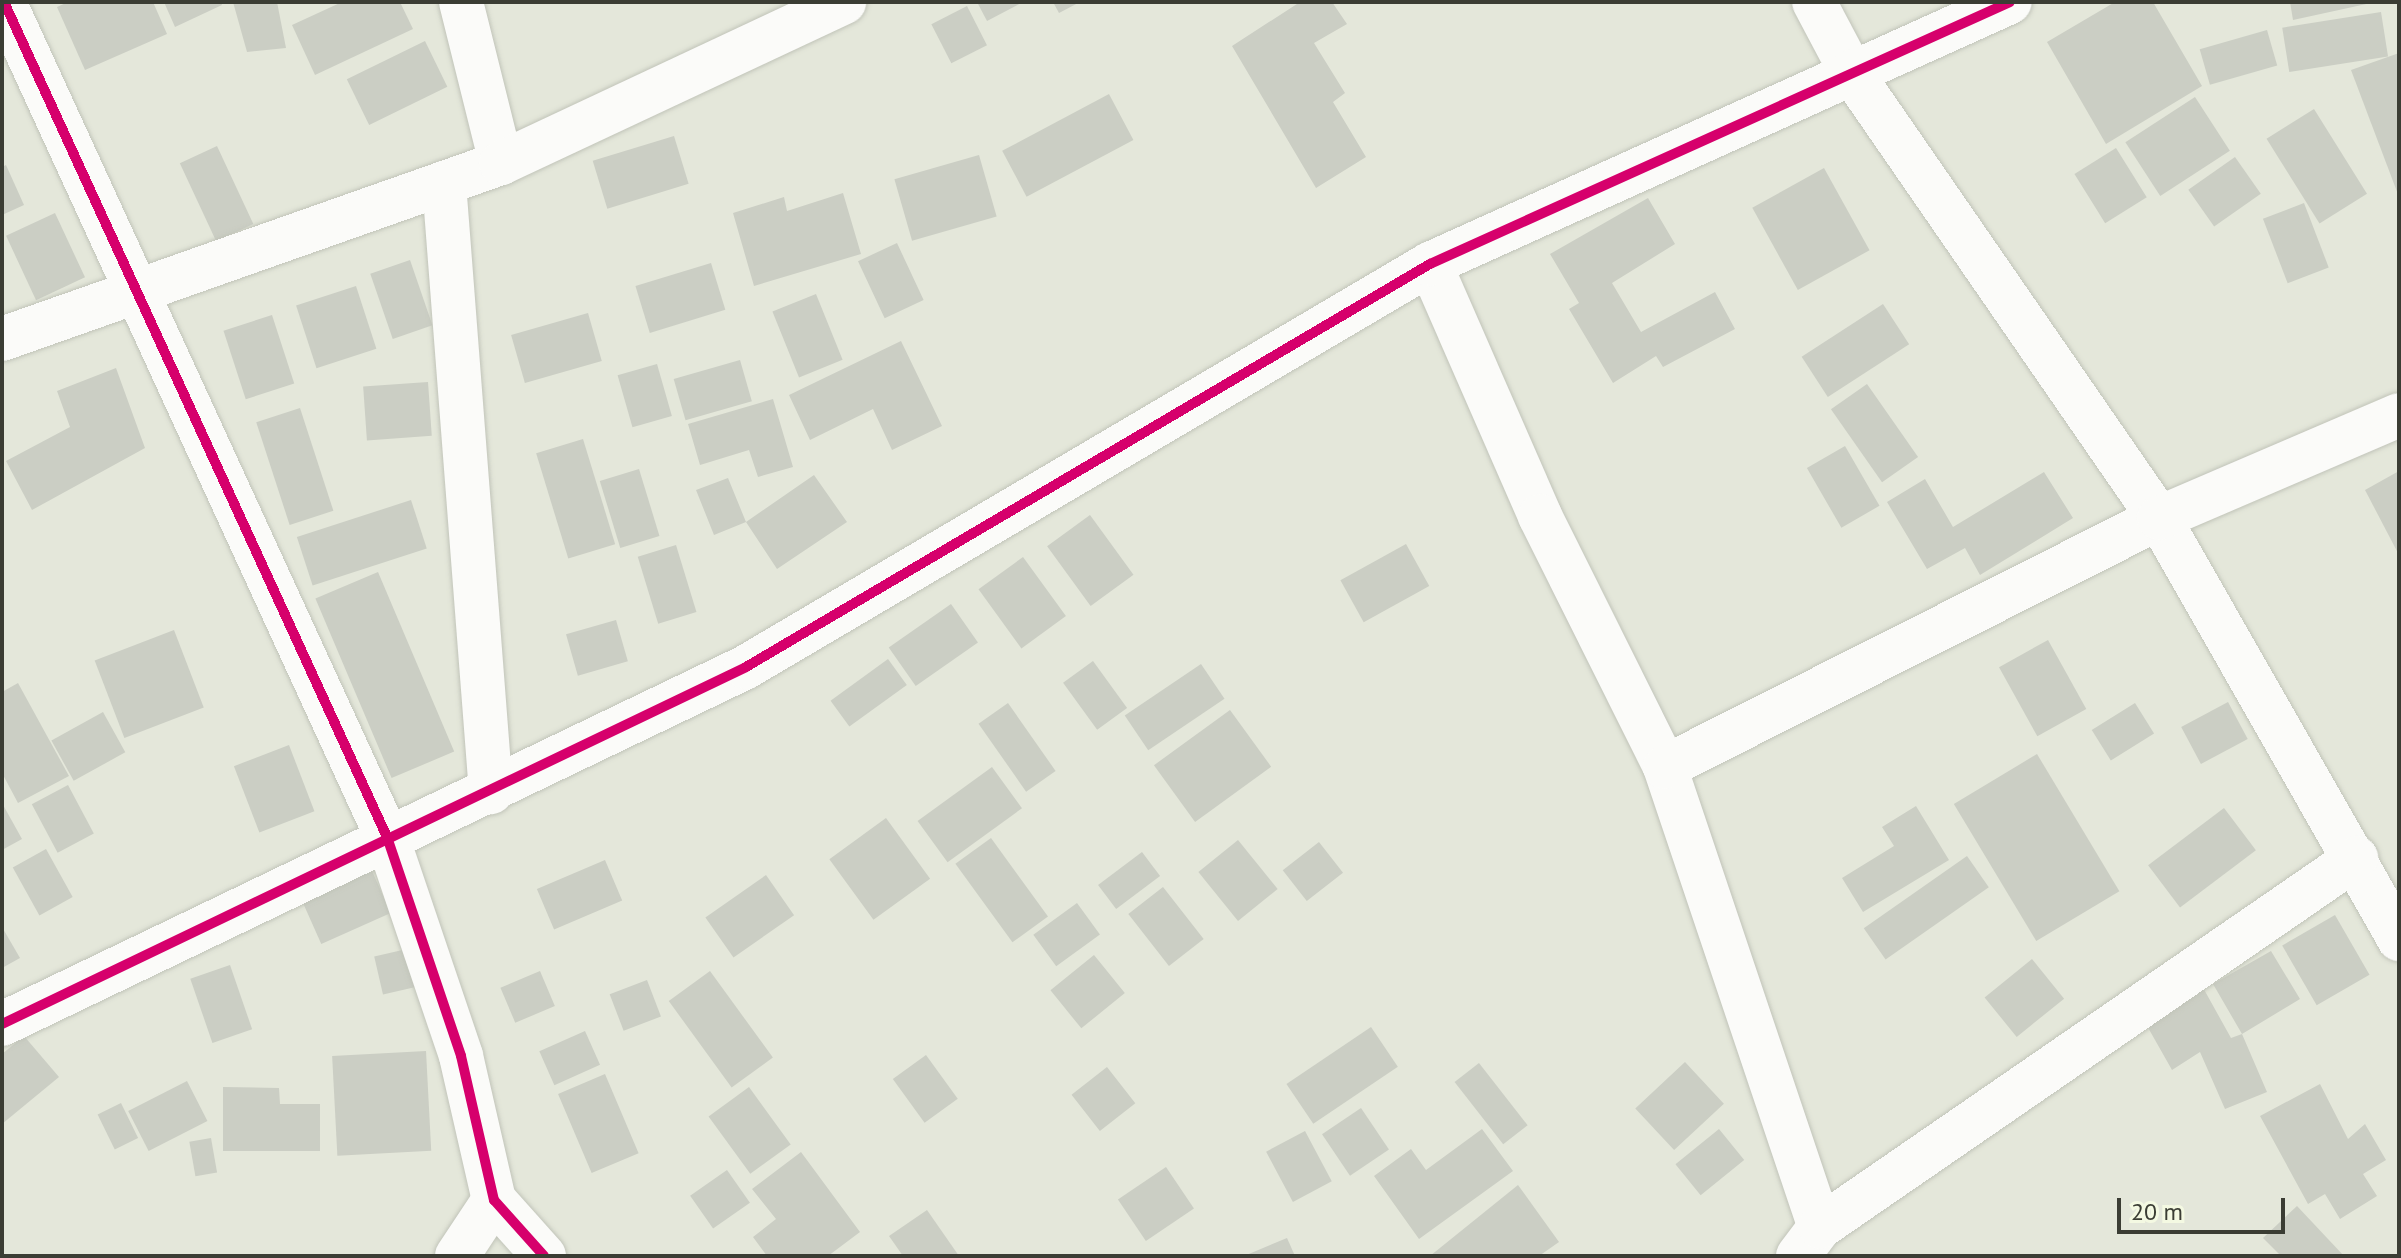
<!DOCTYPE html>
<html>
<head>
<meta charset="utf-8">
<style>
  body { margin:0 }
  #map { position:relative; width:2401px; height:1258px; overflow:hidden; background:#e4e7da; font-family:"PT Sans",sans-serif }
  div>[style] { position:absolute }
  .building>* { inset:0; background:#cbcec4; transform-origin:0 0 }
  .roads { filter:drop-shadow(0 0 2px #c1c4b9) drop-shadow(0 0 2px #c1c4b9) }
  .street>* { height:44px; margin:-22px; padding:0 22px; transform-origin:22px; border-radius:22px; background:#fbfbf9 }
  .cycleway>* { height:10px; margin:-5px; padding:0 5px; transform-origin:5px; border-radius:5px; background:#d6006c }
  span { translate:-50% -50%; white-space:nowrap; text-align:center; line-height:1.15; -webkit-text-stroke:8px #f4f9e2; paint-order:stroke }
  .frame { position:absolute; inset:0; border:4px solid #3b3d34; pointer-events:none }
  .scale { position:absolute; left:2117px; top:1198px; width:168px; height:36px; box-sizing:border-box; border:4px solid #3b3d34; border-top:0; padding-left:10px; font-size:24px; line-height:28px; white-space:nowrap; color:#3b3d34; -webkit-text-stroke:6px #f4f9e2; paint-order:stroke }
</style>
</head>
<body>
<div id="map">
  <div class="building">
    <div style="clip-path:polygon(68px 2px,153px 2px,167px 34px,85px 70px,57px 7px)"></div>
    <div style="clip-path:polygon(164px 2px,221px 2px,222px 5px,175px 27px)"></div>
    <div style="clip-path:polygon(233px 2px,277px 2px,286px 48px,247px 52px)"></div>
    <div style="clip-path:polygon(342px 2px,400px 2px,413px 29px,315px 75px,292px 25px)"></div>
    <div style="clip-path:polygon(977px 2px,1023px 2px,987px 21px)"></div>
    <div style="clip-path:polygon(1053px 2px,1080px 2px,1059px 13px)"></div>
    <div style="clip-path:polygon(1300px 2px,1332px 2px,1347px 24px,1314px 43px,1345px 93px,1333px 102px,1366px 157px,1316px 188px,1232px 46px)"></div>
    <div style="clip-path:polygon(2115px 2px,2153px 2px,2202px 86px,2106px 144px,2047px 42px)"></div>
    <div style="clip-path:polygon(2290px 2px,2371px 2px,2371px 3px,2293px 20px)"></div>
    <div style="left:967px;top:6px;width:44px;height:40px;rotate:63deg"></div>
    <div style="left:2381px;top:12px;width:45px;height:100px;rotate:81deg"></div>
    <div style="left:2267px;top:30px;width:37px;height:70px;rotate:74deg"></div>
    <div style="left:425px;top:41px;width:51px;height:87px;rotate:64deg"></div>
    <div style="clip-path:polygon(2399px 53px,2399px 197px,2351px 70px)"></div>
    <div style="left:1109px;top:94px;width:52px;height:121px;rotate:62deg"></div>
    <div style="left:2195px;top:97px;width:64px;height:83px;rotate:57deg"></div>
    <div style="left:2314px;top:109px;width:100px;height:56px;rotate:58deg"></div>
    <div style="left:674px;top:136px;width:50px;height:85px;rotate:73deg"></div>
    <div style="left:217px;top:146px;width:86px;height:41px;rotate:65deg"></div>
    <div style="left:2116px;top:148px;width:58px;height:49px;rotate:58deg"></div>
    <div style="left:979px;top:155px;width:64px;height:88px;rotate:74deg"></div>
    <div style="left:2235px;top:157px;width:45px;height:57px;rotate:55deg"></div>
    <div style="clip-path:polygon(6px 165px,24px 205px,2px 215px,2px 167px)"></div>
    <div style="left:1824px;top:168px;width:94px;height:82px;rotate:61deg"></div>
    <div style="clip-path:polygon(843px 193px,861px 254px,754px 286px,733px 213px,784px 197px,787px 211px)"></div>
    <div style="clip-path:polygon(1648px 198px,1675px 244px,1612px 283px,1641px 332px,1715px 292px,1735px 329px,1663px 367px,1656px 356px,1613px 383px,1569px 309px,1579px 303px,1550px 254px)"></div>
    <div style="left:2304px;top:203px;width:69px;height:44px;rotate:69deg"></div>
    <div style="left:55px;top:213px;width:71px;height:54px;rotate:65deg"></div>
    <div style="left:897px;top:243px;width:63px;height:43px;rotate:65deg"></div>
    <div style="left:410px;top:260px;width:69px;height:42px;rotate:71deg"></div>
    <div style="left:711px;top:263px;width:49px;height:79px;rotate:73deg"></div>
    <div style="left:356px;top:286px;width:66px;height:63px;rotate:72deg"></div>
    <div style="left:816px;top:294px;width:71px;height:47px;rotate:68deg"></div>
    <div style="left:1883px;top:304px;width:48px;height:97px;rotate:57deg"></div>
    <div style="left:588px;top:313px;width:50px;height:80px;rotate:74deg"></div>
    <div style="left:272px;top:315px;width:72px;height:51px;rotate:72deg"></div>
    <div style="clip-path:polygon(901px 341px,942px 426px,892px 450px,873px 409px,810px 440px,789px 395px)"></div>
    <div style="left:740px;top:360px;width:43px;height:69px;rotate:74deg"></div>
    <div style="left:657px;top:364px;width:54px;height:41px;rotate:74deg"></div>
    <div style="clip-path:polygon(116px 368px,145px 448px,32px 510px,6px 461px,70px 427px,57px 391px)"></div>
    <div style="left:428px;top:382px;width:54px;height:65px;rotate:86deg"></div>
    <div style="left:1867px;top:384px;width:89px;height:44px;rotate:55deg"></div>
    <div style="clip-path:polygon(773px 399px,793px 467px,758px 477px,749px 450px,700px 465px,688px 424px)"></div>
    <div style="left:300px;top:408px;width:108px;height:46px;rotate:72deg"></div>
    <div style="left:583px;top:439px;width:110px;height:49px;rotate:73deg"></div>
    <div style="left:1845px;top:446px;width:69px;height:44px;rotate:60deg"></div>
    <div style="left:639px;top:469px;width:70px;height:41px;rotate:73deg"></div>
    <div style="clip-path:polygon(2399px 471px,2399px 555px,2365px 490px)"></div>
    <div style="clip-path:polygon(2044px 472px,2073px 518px,1980px 575px,1965px 548px,1927px 569px,1887px 502px,1925px 479px,1953px 527px)"></div>
    <div style="clip-path:polygon(814px 475px,847px 522px,777px 569px,746px 522px,714px 535px,696px 490px,728px 478px,746px 522px)"></div>
    <div style="left:411px;top:500px;width:51px;height:120px;rotate:72deg"></div>
    <div style="left:1090px;top:515px;width:74px;height:53px;rotate:54deg"></div>
    <div style="left:1406px;top:544px;width:48px;height:75px;rotate:61deg"></div>
    <div style="left:676px;top:545px;width:70px;height:40px;rotate:73deg"></div>
    <div style="left:1023px;top:557px;width:73px;height:55px;rotate:54deg"></div>
    <div style="left:378px;top:572px;width:195px;height:68px;rotate:67deg"></div>
    <div style="left:951px;top:604px;width:47px;height:76px;rotate:55deg"></div>
    <div style="left:616px;top:620px;width:43px;height:52px;rotate:74deg"></div>
    <div style="left:174px;top:630px;width:83px;height:85px;rotate:69deg"></div>
    <div style="left:2048px;top:640px;width:79px;height:56px;rotate:61deg"></div>
    <div style="left:888px;top:659px;width:32px;height:71px;rotate:54deg"></div>
    <div style="left:1093px;top:661px;width:58px;height:37px;rotate:54deg"></div>
    <div style="left:1201px;top:664px;width:42px;height:92px;rotate:56deg"></div>
    <div style="clip-path:polygon(18px 683px,69px 776px,18px 803px,2px 773px,2px 692px)"></div>
    <div style="left:2228px;top:702px;width:42px;height:53px;rotate:62deg"></div>
    <div style="left:1008px;top:703px;width:83px;height:36px;rotate:55deg"></div>
    <div style="left:2135px;top:703px;width:36px;height:51px;rotate:58deg"></div>
    <div style="left:1230px;top:710px;width:70px;height:94px;rotate:54deg"></div>
    <div style="left:103px;top:712px;width:46px;height:59px;rotate:61deg"></div>
    <div style="left:289px;top:745px;width:71px;height:59px;rotate:69deg"></div>
    <div style="left:2037px;top:754px;width:160px;height:97px;rotate:59deg"></div>
    <div style="left:992px;top:767px;width:51px;height:92px;rotate:54deg"></div>
    <div style="left:68px;top:785px;width:55px;height:41px;rotate:62deg"></div>
    <div style="clip-path:polygon(2px 803px,22px 839px,2px 850px)"></div>
    <div style="clip-path:polygon(1916px 806px,1949px 860px,1863px 912px,1842px 878px,1894px 846px,1882px 827px)"></div>
    <div style="left:2224px;top:808px;width:53px;height:95px;rotate:53deg"></div>
    <div style="left:886px;top:818px;width:75px;height:70px;rotate:54deg"></div>
    <div style="left:991px;top:838px;width:97px;height:44px;rotate:54deg"></div>
    <div style="left:1238px;top:840px;width:63px;height:51px;rotate:51deg"></div>
    <div style="left:1319px;top:842px;width:39px;height:46px;rotate:52deg"></div>
    <div style="left:46px;top:849px;width:55px;height:38px;rotate:61deg"></div>
    <div style="left:1142px;top:852px;width:30px;height:55px;rotate:53deg"></div>
    <div style="left:1967px;top:856px;width:38px;height:126px;rotate:55deg"></div>
    <div style="left:605px;top:860px;width:44px;height:74px;rotate:67deg"></div>
    <div style="left:372px;top:871px;width:46px;height:76px;rotate:66deg"></div>
    <div style="left:766px;top:875px;width:49px;height:74px;rotate:55deg"></div>
    <div style="left:1163px;top:887px;width:66px;height:44px;rotate:52deg"></div>
    <div style="left:1077px;top:903px;width:39px;height:54px;rotate:54deg"></div>
    <div style="left:2335px;top:915px;width:69px;height:61px;rotate:60deg"></div>
    <div style="clip-path:polygon(2px 927px,20px 958px,2px 968px)"></div>
    <div style="left:420px;top:946px;width:39px;height:47px;rotate:77deg"></div>
    <div style="clip-path:polygon(2271px 951px,2300px 999px,2242px 1034px,2267px 1092px,2225px 1109px,2200px 1052px,2172px 1070px,2142px 1017px,2201px 984px,2231px 1038px,2242px 1034px,2213px 984px)"></div>
    <div style="left:1094px;top:955px;width:49px;height:56px;rotate:51deg"></div>
    <div style="left:2032px;top:959px;width:51px;height:61px;rotate:51deg"></div>
    <div style="left:230px;top:965px;width:68px;height:42px;rotate:71deg"></div>
    <div style="left:540px;top:971px;width:38px;height:43px;rotate:67deg"></div>
    <div style="left:710px;top:971px;width:107px;height:51px;rotate:54deg"></div>
    <div style="left:647px;top:980px;width:39px;height:40px;rotate:69deg"></div>
    <div style="left:1371px;top:1027px;width:48px;height:102px;rotate:56deg"></div>
    <div style="left:585px;top:1031px;width:37px;height:50px;rotate:66deg"></div>
    <div style="clip-path:polygon(24px 1036px,59px 1077px,2px 1124px,2px 1054px)"></div>
    <div style="left:426px;top:1051px;width:100px;height:94px;rotate:87deg"></div>
    <div style="left:926px;top:1055px;width:54px;height:41px;rotate:54deg"></div>
    <div style="left:1685px;top:1062px;width:57px;height:68px;rotate:47deg"></div>
    <div style="left:1479px;top:1063px;width:79px;height:31px;rotate:52deg"></div>
    <div style="left:1107px;top:1067px;width:46px;height:45px;rotate:52deg"></div>
    <div style="left:605px;top:1074px;width:86px;height:51px;rotate:67deg"></div>
    <div style="left:187px;top:1081px;width:45px;height:66px;rotate:63deg"></div>
    <div style="clip-path:polygon(2320px 1084px,2348px 1139px,2365px 1124px,2386px 1160px,2363px 1174px,2377px 1196px,2340px 1219px,2325px 1194px,2308px 1204px,2260px 1116px)"></div>
    <div style="clip-path:polygon(223px 1087px,279px 1088px,280px 1104px,320px 1104px,320px 1151px,223px 1151px)"></div>
    <div style="left:749px;top:1087px;width:71px;height:50px;rotate:54deg"></div>
    <div style="left:121px;top:1103px;width:39px;height:26px;rotate:64deg"></div>
    <div style="left:1361px;top:1108px;width:50px;height:47px;rotate:56deg"></div>
    <div style="clip-path:polygon(1482px 1129px,1513px 1171px,1419px 1239px,1374px 1176px,1411px 1149px,1426px 1170px)"></div>
    <div style="left:1719px;top:1129px;width:40px;height:56px;rotate:51deg"></div>
    <div style="left:1305px;top:1131px;width:57px;height:44px;rotate:62deg"></div>
    <div style="left:211px;top:1138px;width:35px;height:22px;rotate:80deg"></div>
    <div style="clip-path:polygon(801px 1152px,860px 1232px,828px 1256px,767px 1256px,753px 1237px,776px 1219px,752px 1189px)"></div>
    <div style="left:1166px;top:1167px;width:50px;height:58px;rotate:56deg"></div>
    <div style="left:727px;top:1170px;width:40px;height:45px;rotate:55deg"></div>
    <div style="clip-path:polygon(1518px 1185px,1559px 1242px,1539px 1256px,1430px 1256px)"></div>
    <div style="clip-path:polygon(2297px 1206px,2344px 1256px,2281px 1256px,2263px 1238px)"></div>
    <div style="clip-path:polygon(927px 1210px,959px 1256px,903px 1256px,889px 1236px)"></div>
    <div style="clip-path:polygon(1287px 1238px,1295px 1256px,1244px 1256px)"></div>
  </div>
  <div class="roads">
    <div class="street">
      <div style="left:4px;top:2px;width:919px;rotate:65.36deg"></div>
      <div style="left:387px;top:837px;width:231px;rotate:71.3deg"></div>
      <div style="left:461px;top:1056px;width:148px;rotate:77.1deg"></div>
      <div style="left:494px;top:1200px;width:75px;rotate:48.2deg"></div>
      <div style="left:461px;top:2px;width:166px;rotate:76deg"></div>
      <div style="left:1814px;top:2px;width:79px;rotate:62.1deg"></div>
      <div style="left:1851px;top:72px;width:542px;rotate:55.37deg"></div>
      <div style="left:2159px;top:518px;width:485px;rotate:60.3deg"></div>
      <div style="left:444px;top:183px;width:611px;rotate:85.59deg"></div>
      <div style="left:1430px;top:264px;width:275px;rotate:66.4deg"></div>
      <div style="left:1540px;top:516px;width:280px;rotate:63.5deg"></div>
      <div style="left:1665px;top:767px;width:485px;rotate:71.4deg"></div>
      <div style="left:2px;top:339px;width:529px;rotate:-19.43deg"></div>
      <div style="left:501px;top:163px;width:379px;rotate:-25.1deg"></div>
      <div style="left:1665px;top:767px;width:553px;rotate:-26.75deg"></div>
      <div style="left:2159px;top:518px;width:261px;rotate:-23.2deg"></div>
      <div style="left:2px;top:1024px;width:825px;rotate:-25.63deg"></div>
      <div style="left:746px;top:667px;width:794px;rotate:-30.51deg"></div>
      <div style="left:1430px;top:264px;width:636px;rotate:-24.31deg"></div>
      <div style="left:457px;top:1256px;width:67px;rotate:-56.5deg"></div>
      <div style="left:1798px;top:1256px;width:36px;rotate:-53deg"></div>
      <div style="left:1820px;top:1227px;width:651px;rotate:-34.54deg"></div>
    </div>
  </div>
  <div class="cycleway">
    <div style="left:4px;top:2px;width:919px;rotate:65.36deg"></div>
    <div style="left:387px;top:837px;width:231px;rotate:71.3deg"></div>
    <div style="left:461px;top:1056px;width:148px;rotate:77.1deg"></div>
    <div style="left:494px;top:1200px;width:75px;rotate:48.2deg"></div>
    <div style="left:2px;top:1024px;width:825px;rotate:-25.63deg"></div>
    <div style="left:746px;top:667px;width:794px;rotate:-30.51deg"></div>
    <div style="left:1430px;top:264px;width:636px;rotate:-24.31deg"></div>
  </div>
  <div class="frame"></div>
  <div class="scale">20 m</div>
</div>
</body>
</html>
